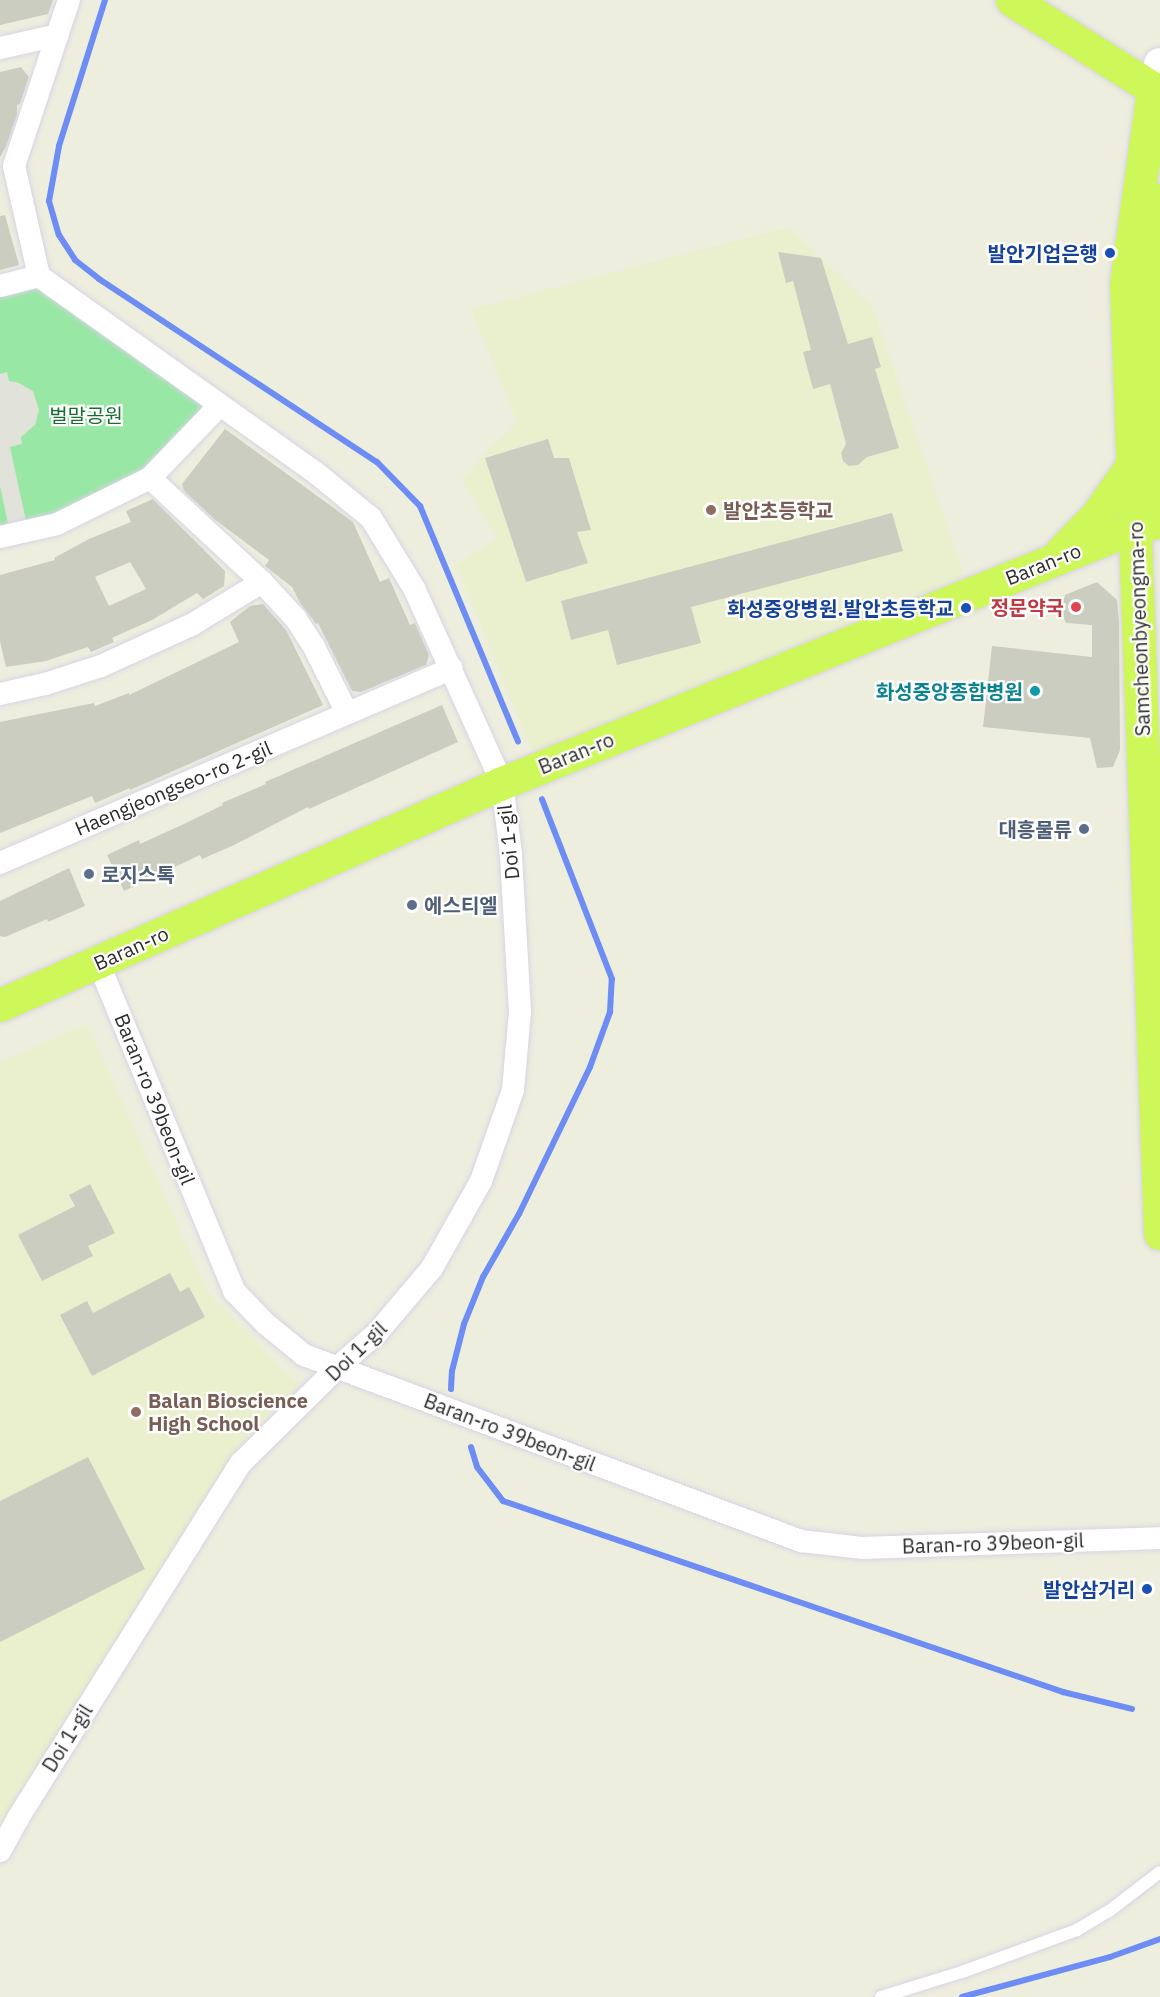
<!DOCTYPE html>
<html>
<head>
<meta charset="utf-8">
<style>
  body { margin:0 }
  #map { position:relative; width:1160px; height:1997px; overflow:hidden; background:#edeede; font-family:"IBM Plex Sans","Noto Sans KR",sans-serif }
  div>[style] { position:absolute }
  .education>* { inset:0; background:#eaf0cd }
  .green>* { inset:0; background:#98e7a5 }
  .plaza>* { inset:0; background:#e1e2d9 }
  .stream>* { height:6px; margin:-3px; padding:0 3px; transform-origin:3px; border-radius:3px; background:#6d8df4 }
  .building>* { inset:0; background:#cbcdc0 }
  .roads { filter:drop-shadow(0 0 2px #d9d3e5) drop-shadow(0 0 2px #d9d3e5) }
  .lane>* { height:12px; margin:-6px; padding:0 6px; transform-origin:6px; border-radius:6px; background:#fff }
  .street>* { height:22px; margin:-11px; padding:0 11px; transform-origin:11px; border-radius:11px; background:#fff }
  .secondary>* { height:32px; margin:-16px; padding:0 16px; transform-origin:16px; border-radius:16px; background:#fff }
  .primary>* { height:33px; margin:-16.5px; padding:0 16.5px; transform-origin:16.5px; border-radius:16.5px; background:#cef75a }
  .dots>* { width:16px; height:16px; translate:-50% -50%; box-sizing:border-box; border:3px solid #fff; border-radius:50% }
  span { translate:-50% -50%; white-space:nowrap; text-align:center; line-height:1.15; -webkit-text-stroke:4.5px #fff; paint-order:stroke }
  .transit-label { font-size:20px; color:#164399; font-weight:700 }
  .right { translate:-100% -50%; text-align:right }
  .park-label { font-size:20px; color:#176e30 }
  .education-label { font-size:20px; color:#785e54; font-weight:700 }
  .left { translate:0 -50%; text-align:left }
  .street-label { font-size:20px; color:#2c2c2c }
  .health-label { font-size:20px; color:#be3a42; font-weight:700 }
  .culture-label { font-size:20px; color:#0d838f; font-weight:700 }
  .service-label { font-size:20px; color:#4e5e75; font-weight:700 }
</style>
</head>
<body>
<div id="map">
  <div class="education">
    <div style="clip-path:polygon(790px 227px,873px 308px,965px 579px,534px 755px,456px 565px,497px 538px,462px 481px,489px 448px,518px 423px,471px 309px)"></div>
    <div style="clip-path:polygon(87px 1024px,208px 1292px,298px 1385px,244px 1439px,0 1831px,0 1062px)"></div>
  </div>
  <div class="green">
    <div style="clip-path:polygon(39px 276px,220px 405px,150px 478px,0 537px,0 286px)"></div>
  </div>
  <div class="plaza">
    <div style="clip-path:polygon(7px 372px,9px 381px,19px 383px,33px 391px,39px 410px,35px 425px,21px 437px,22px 444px,10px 447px,28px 530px,10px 534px,0 486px,0 374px)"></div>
  </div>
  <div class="stream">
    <div style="left:105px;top:0;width:153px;rotate:107.5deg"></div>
    <div style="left:59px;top:146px;width:56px;rotate:100.3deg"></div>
    <div style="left:49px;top:201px;width:35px;rotate:74deg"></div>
    <div style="left:59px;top:235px;width:30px;rotate:57deg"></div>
    <div style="left:75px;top:260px;width:31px;rotate:38deg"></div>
    <div style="left:99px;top:279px;width:333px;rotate:33.4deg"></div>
    <div style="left:377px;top:462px;width:62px;rotate:45.7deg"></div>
    <div style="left:420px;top:506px;width:255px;rotate:67.4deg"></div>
    <div style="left:451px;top:1389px;width:18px;rotate:-87deg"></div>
    <div style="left:452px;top:1371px;width:49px;rotate:-75.7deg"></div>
    <div style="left:464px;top:1324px;width:51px;rotate:-68deg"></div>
    <div style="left:483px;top:1277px;width:73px;rotate:-60.3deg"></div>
    <div style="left:519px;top:1214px;width:163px;rotate:-64.2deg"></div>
    <div style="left:590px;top:1067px;width:59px;rotate:-70deg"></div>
    <div style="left:610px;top:1012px;width:33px;rotate:-87deg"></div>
    <div style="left:612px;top:979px;width:193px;rotate:-111.3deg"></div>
    <div style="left:471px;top:1447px;width:21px;rotate:73deg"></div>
    <div style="left:477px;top:1467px;width:43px;rotate:52.6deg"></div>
    <div style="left:503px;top:1501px;width:592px;rotate:18.83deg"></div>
    <div style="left:1063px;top:1692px;width:71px;rotate:13.8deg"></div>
    <div style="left:962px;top:1997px;width:153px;rotate:-15.1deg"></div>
    <div style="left:1110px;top:1957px;width:53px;rotate:-19.8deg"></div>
  </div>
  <div class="building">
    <div style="clip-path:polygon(0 0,53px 0,48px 14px,0 25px)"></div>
    <div style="clip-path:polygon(21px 67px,29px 77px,20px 104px,17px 105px,17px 115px,6px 147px,0 157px,0 72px)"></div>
    <div style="clip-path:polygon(5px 215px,19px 265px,0 270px,0 216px)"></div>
    <div style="clip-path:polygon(778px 252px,821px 258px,848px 344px,872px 337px,881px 367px,875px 369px,899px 448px,867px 457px,858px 465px,849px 466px,843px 461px,841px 453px,846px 444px,830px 384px,813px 389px,803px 352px,811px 350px,793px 281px,786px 283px)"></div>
    <div style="clip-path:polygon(225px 429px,353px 522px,380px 582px,389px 578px,410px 625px,415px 623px,429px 655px,426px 665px,361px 692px,352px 691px,318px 623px,316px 624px,300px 603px,292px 587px,265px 566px,269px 560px,214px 519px,184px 491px,182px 484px)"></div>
    <div style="clip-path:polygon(548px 439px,554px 458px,569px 458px,591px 530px,577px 532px,588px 563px,526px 582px,485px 458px)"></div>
    <div style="clip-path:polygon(evenodd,153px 499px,225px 571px,224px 586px,203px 599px,197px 593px,152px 620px,112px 638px,114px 642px,91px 652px,88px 647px,46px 661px,6px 667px,0 641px,0 575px,55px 560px,54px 558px,89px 539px,131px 522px,126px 511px,153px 499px,130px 562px,146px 589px,109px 606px,95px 577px,130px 562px)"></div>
    <div style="clip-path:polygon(892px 513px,903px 551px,691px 607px,701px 643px,617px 665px,608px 630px,571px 640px,561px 601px)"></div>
    <div style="clip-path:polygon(1097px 582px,1117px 600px,1119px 622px,1120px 750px,1113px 767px,1097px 768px,1090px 738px,983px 727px,992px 646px,1092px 657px,1092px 625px,1066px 623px,1061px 613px,1065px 595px)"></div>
    <div style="clip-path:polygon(263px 604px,286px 630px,323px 705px,130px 790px,130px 788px,95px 803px,92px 796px,0 833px,0 722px,94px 703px,95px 706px,129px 693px,129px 695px,239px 642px,230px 622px,250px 606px)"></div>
    <div style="clip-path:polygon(442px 705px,458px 742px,309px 809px,308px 807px,234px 845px,202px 859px,200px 855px,124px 891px,107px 855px,139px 840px,140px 844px,186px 823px,223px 805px,222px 803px,266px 784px,265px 782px)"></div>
    <div style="clip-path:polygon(69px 868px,85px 906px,48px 922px,47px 919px,5px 937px,0 936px,0 901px)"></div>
    <div style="clip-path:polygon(90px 1184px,115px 1233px,88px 1246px,93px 1256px,42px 1281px,18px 1235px,75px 1206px,69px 1195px)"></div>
    <div style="clip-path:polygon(170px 1273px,180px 1292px,189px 1287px,205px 1317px,92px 1376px,60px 1315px,87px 1301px,93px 1313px)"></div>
    <div style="clip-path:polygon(88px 1457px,145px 1569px,0 1642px,0 1501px)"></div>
  </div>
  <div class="roads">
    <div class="lane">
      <div style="left:881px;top:1997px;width:85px;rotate:-17.2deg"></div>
      <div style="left:962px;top:1972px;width:122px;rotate:-20.1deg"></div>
      <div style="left:1077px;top:1930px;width:37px;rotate:-31deg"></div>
      <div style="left:1109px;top:1911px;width:64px;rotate:-37.4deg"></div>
    </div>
    <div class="street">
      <div style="left:0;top:48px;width:59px;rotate:-12.6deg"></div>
      <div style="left:39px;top:276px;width:113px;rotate:-102.8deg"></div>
      <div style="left:14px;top:166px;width:175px;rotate:-71.7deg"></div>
      <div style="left:0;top:286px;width:40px;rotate:-14.4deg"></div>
      <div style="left:150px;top:478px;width:153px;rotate:42.9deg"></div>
      <div style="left:262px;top:582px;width:50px;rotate:47.4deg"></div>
      <div style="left:296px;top:619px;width:33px;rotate:57deg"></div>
      <div style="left:314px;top:647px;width:74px;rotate:63.4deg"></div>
      <div style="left:0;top:537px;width:58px;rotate:-12.8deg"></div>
      <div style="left:57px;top:524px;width:104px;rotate:-26.3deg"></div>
      <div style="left:150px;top:478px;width:101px;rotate:-46.2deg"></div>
      <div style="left:0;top:694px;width:46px;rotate:-12.5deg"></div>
      <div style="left:45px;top:684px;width:59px;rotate:-17.8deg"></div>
      <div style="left:101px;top:666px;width:101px;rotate:-24.5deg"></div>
      <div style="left:193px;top:624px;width:81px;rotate:-31.3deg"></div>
      <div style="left:0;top:863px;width:492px;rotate:-23.3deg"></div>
      <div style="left:98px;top:962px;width:356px;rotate:67.5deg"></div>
      <div style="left:234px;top:1291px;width:46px;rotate:45.9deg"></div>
      <div style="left:266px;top:1324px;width:49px;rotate:39.2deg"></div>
      <div style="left:304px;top:1355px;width:531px;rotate:20.52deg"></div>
      <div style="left:801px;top:1541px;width:61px;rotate:6.5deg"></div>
      <div style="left:862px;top:1548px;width:298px;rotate:-1.9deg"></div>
      <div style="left:0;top:1851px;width:38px;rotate:-61deg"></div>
      <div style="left:18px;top:1818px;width:419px;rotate:-57.9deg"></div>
      <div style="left:241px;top:1463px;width:136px;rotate:-44.7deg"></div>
      <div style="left:338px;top:1367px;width:52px;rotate:-41.1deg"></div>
      <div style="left:377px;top:1333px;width:85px;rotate:-49.8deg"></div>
      <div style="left:432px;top:1268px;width:100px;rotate:-60.6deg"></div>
      <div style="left:481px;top:1181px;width:96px;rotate:-70.6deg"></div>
      <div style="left:513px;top:1090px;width:78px;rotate:-84.9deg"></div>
      <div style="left:520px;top:1012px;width:158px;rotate:-93.3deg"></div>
      <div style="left:511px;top:854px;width:72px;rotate:-97.2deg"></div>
      <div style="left:502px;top:783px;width:212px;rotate:-114.3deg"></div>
      <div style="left:415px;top:590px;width:84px;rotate:-121.4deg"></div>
      <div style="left:371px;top:518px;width:71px;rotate:-140.7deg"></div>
      <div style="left:316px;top:473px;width:340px;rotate:-144.6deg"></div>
    </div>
    <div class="secondary">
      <div style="left:1153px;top:89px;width:26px;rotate:-74deg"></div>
    </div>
    <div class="primary">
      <div style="left:1012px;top:0;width:175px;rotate:32.1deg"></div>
      <div style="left:1153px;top:89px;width:197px;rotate:97.9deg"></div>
      <div style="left:1126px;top:284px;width:950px;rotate:87.95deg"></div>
      <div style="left:1160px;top:200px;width:68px;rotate:93.4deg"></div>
      <div style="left:1156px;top:268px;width:152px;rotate:90deg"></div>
      <div style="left:1156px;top:420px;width:102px;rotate:87.8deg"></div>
      <div style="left:1062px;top:551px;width:50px;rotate:-45.8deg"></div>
      <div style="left:1097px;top:515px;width:62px;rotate:-54.8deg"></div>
      <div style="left:0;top:1005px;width:549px;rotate:-23.86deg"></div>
      <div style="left:502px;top:783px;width:683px;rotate:-22.02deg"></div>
      <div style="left:1135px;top:527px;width:26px;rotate:-13deg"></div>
    </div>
  </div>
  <div class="dots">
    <div style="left:1110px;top:253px;background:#1a4fb4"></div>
    <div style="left:711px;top:510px;background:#8d6e63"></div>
    <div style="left:1076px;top:607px;background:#e0444e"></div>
    <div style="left:966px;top:608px;background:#1a4fb4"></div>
    <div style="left:1035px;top:691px;background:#0f9aa8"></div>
    <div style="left:1084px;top:829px;background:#5c6f8a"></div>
    <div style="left:89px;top:874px;background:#5c6f8a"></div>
    <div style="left:412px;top:905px;background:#5c6f8a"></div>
    <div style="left:136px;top:1412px;background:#8d6e63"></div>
    <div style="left:1147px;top:1589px;background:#1a4fb4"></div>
  </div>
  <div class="transit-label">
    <span class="right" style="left:1098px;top:253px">발안기업은행</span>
    <span class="right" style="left:954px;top:608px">화성중앙병원.발안초등학교</span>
    <span class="right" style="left:1135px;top:1589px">발안삼거리</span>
  </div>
  <div class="park-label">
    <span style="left:86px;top:415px">벌말공원</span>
  </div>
  <div class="education-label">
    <span class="left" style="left:723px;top:510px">발안초등학교</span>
    <span class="left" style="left:148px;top:1412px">Balan Bioscience<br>High School</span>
  </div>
  <div class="street-label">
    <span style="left:1043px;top:564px;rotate:-22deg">Baran-ro</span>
    <span style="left:1139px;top:629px;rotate:-92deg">Samcheonbyeongma-ro</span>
    <span style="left:576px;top:753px;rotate:-22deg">Baran-ro</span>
    <span style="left:173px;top:788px;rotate:-23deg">Haengjeongseo-ro 2-gil</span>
    <span style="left:508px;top:842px;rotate:-96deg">Doi 1-gil</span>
    <span style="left:131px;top:948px;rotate:-24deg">Baran-ro</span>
    <span style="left:155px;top:1099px;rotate:68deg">Baran-ro 39beon-gil</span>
    <span style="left:356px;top:1351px;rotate:-44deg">Doi 1-gil</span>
    <span style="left:510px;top:1432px;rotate:21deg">Baran-ro 39beon-gil</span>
    <span style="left:993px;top:1543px;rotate:-2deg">Baran-ro 39beon-gil</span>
    <span style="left:67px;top:1738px;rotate:-58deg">Doi 1-gil</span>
  </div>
  <div class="health-label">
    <span class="right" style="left:1064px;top:607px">정문약국</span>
  </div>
  <div class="culture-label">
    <span class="right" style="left:1023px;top:691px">화성중앙종합병원</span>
  </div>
  <div class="service-label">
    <span class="right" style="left:1072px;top:829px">대흥물류</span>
    <span class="left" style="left:101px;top:874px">로지스톡</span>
    <span class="left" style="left:424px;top:905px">에스티엘</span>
  </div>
</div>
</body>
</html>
